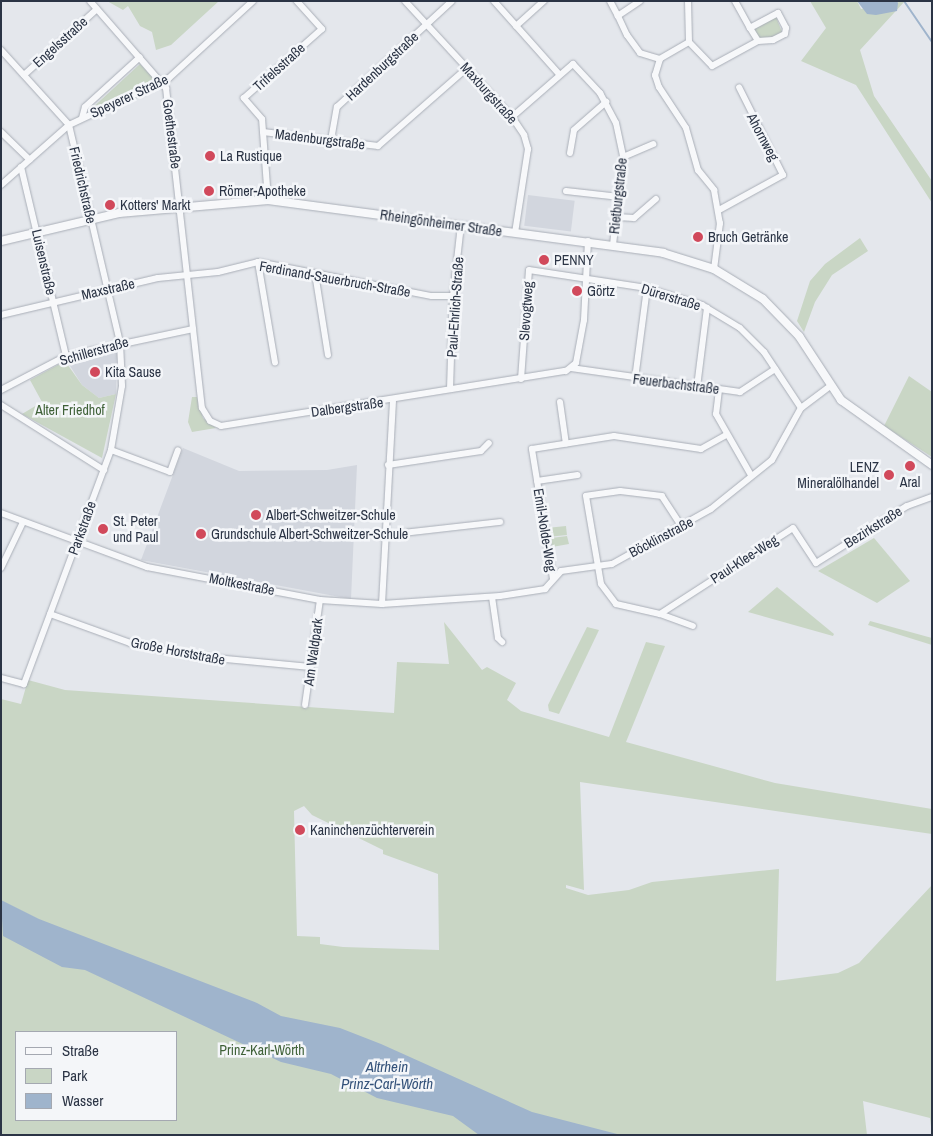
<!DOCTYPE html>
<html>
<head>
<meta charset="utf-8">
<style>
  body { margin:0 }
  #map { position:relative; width:933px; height:1136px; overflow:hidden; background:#e4e7ec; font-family:"Archivo Narrow",sans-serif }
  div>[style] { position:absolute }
  .built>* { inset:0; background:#d2d6de; transform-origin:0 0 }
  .green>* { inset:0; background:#c9d6c5; transform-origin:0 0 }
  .water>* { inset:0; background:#9fb4cc }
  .stream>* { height:2px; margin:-1px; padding:0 1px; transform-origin:1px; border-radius:1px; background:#9fb4cc }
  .roads { filter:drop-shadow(0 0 1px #a9aeb7) drop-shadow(0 0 1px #a9aeb7) }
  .minor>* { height:6px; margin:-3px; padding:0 3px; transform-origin:3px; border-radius:3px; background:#f7f8fa }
  .tertiary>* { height:8px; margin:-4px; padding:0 4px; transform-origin:4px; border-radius:4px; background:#f7f8fa }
  .dots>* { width:14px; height:14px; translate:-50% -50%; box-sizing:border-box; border:2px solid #f4f6f9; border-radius:50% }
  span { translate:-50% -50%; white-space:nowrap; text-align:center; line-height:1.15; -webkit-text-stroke:5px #f4f6f9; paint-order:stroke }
  .street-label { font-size:14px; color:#2b3445 }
  .poi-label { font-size:14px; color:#2b3445 }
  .left { translate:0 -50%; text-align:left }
  .right { translate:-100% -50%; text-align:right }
  .park-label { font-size:14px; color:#3f6138 }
  .water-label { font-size:15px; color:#34527a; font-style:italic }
  .frame { position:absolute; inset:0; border:2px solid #2b3445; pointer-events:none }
  .legend { position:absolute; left:15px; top:1031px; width:162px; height:90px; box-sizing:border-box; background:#f4f6f9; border:1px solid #a4a8b1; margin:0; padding:6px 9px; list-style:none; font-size:15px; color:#2b3445 }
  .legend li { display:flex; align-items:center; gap:10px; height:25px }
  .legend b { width:25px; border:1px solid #a4a8b1 }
</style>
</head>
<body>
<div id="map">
  <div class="built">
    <div style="left:528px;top:195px;width:47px;height:31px;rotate:7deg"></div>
    <div style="clip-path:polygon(117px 349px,116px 394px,99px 398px,82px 385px,67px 361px)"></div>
    <div style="clip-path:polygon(183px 448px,239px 471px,327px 470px,357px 465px,351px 599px,141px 560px)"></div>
  </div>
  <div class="green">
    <div style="clip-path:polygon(107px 1px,219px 1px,171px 45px,156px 50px,152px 32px,140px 26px,128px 6px,123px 10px)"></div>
    <div style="clip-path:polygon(810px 1px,857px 1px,861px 9px,905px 1px,860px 50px,874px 96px,932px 181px,932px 203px,856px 85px,801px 61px,826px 28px)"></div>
    <div style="clip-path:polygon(776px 17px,782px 32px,768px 39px,758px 40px,752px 28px)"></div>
    <div style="clip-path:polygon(140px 64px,155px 80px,89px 111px)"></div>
    <div style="clip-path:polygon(860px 238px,868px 251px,832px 275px,815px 302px,804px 332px,797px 321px,810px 281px,825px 264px)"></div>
    <div style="clip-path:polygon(65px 361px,82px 385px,99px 398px,116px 394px,102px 458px,22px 414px,42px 402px,30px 380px)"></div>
    <div style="clip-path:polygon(909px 376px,932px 392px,932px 457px,884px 426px)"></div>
    <div style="clip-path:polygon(192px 397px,197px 397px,203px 418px,216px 428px,192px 432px,188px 422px)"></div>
    <div style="left:566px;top:526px;width:9px;height:17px;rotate:84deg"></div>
    <div style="clip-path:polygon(567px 536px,569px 544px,552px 547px,551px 538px)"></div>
    <div style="clip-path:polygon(874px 538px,910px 581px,877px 603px,818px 571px)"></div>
    <div style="clip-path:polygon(777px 587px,834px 634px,833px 636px,748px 612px)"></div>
    <div style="clip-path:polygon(870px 621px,932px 638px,932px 645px,868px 625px)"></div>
    <div style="clip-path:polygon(evenodd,444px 622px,482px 670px,487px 667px,516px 683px,507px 700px,521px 711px,609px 737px,646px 642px,665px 646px,626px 742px,775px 783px,932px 809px,932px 834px,580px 782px,584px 890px,566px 885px,566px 888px,588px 895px,629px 890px,652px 882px,779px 869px,776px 981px,838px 973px,859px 963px,932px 885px,932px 1135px,930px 1118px,863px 1101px,867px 1135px,1px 1135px,1px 699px,21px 704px,28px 680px,65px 690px,394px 713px,397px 662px,449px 664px,444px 622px,304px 806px,312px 815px,383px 850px,383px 854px,438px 874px,439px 950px,343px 947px,320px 944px,320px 937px,297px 936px,294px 811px,304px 806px,444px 622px,16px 1032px,176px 1032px,176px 1120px,16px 1120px,16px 1032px)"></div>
    <div style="clip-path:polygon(587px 627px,599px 630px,559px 714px,549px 711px,548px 705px)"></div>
  </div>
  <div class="water">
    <div style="clip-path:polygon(857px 1px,897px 1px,898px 3px,897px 11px,876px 15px,867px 14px)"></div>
    <div style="clip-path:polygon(1px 900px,39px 919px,257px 1003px,281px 1016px,340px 1028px,381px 1044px,532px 1112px,621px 1135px,479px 1135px,453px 1116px,377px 1098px,331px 1074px,281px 1062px,85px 970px,62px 967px,3px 936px)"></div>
  </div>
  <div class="stream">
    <div style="left:904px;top:1px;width:50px;rotate:55.7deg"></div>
  </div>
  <div class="roads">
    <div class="minor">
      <div style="left:90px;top:1px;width:116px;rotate:48.9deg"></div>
      <div style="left:166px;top:88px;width:322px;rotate:83.6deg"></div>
      <div style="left:202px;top:408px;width:15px;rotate:58deg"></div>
      <div style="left:210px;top:421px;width:12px;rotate:24deg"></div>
      <div style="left:221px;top:426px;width:349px;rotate:-9.1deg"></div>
      <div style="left:566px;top:371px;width:13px;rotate:-39deg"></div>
      <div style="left:576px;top:363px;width:44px;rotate:-79.5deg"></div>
      <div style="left:584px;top:320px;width:79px;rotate:-87.1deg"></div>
      <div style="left:405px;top:1px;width:158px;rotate:47.3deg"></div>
      <div style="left:512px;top:117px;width:22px;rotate:56deg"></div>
      <div style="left:524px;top:135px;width:15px;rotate:74deg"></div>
      <div style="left:528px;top:149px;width:85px;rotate:98.8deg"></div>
      <div style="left:494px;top:1px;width:98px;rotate:48.3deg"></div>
      <div style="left:610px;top:1px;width:17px;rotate:62deg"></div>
      <div style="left:640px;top:1px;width:27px;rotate:146deg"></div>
      <div style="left:618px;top:16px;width:21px;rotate:65deg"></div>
      <div style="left:627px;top:35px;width:22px;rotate:54deg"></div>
      <div style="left:640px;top:53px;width:21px;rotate:17deg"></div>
      <div style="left:688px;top:1px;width:41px;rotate:88.6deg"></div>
      <div style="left:689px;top:42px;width:34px;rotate:150deg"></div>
      <div style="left:660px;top:59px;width:17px;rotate:107deg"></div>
      <div style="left:655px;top:75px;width:13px;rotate:72deg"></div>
      <div style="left:659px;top:87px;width:49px;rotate:56.6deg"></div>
      <div style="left:686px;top:128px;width:44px;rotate:74.1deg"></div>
      <div style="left:698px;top:170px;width:26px;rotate:51deg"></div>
      <div style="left:714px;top:190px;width:34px;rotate:80deg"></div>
      <div style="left:720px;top:223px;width:46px;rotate:97.4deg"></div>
      <div style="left:735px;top:1px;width:31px;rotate:61deg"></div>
      <div style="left:516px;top:26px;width:38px;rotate:-42deg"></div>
      <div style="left:689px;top:42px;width:33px;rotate:46deg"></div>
      <div style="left:712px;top:66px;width:52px;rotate:-28.5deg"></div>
      <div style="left:758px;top:41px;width:15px;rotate:-4deg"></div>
      <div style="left:773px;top:40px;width:13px;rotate:-27deg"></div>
      <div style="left:785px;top:34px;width:6px;rotate:-81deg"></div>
      <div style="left:786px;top:28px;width:17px;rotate:-118deg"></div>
      <div style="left:778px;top:13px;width:32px;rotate:152deg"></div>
      <div style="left:750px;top:28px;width:15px;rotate:58deg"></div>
      <div style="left:1px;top:50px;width:101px;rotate:47.8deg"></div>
      <div style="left:69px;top:125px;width:224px;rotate:76.8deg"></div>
      <div style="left:120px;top:343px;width:43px;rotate:87.3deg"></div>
      <div style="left:122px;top:386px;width:65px;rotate:99.8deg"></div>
      <div style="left:111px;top:450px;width:250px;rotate:110.4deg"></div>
      <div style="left:24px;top:684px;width:24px;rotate:-165deg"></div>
      <div style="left:24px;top:75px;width:98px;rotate:-42.1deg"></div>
      <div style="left:512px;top:117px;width:81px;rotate:-41deg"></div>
      <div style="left:573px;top:64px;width:40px;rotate:47deg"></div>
      <div style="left:600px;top:93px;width:34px;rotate:62deg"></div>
      <div style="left:616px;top:123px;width:35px;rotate:78deg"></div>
      <div style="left:623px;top:157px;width:89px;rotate:96.5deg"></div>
      <div style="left:82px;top:118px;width:11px;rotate:-75deg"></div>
      <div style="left:85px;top:107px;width:74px;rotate:-42.3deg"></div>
      <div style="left:1px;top:132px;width:40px;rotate:44deg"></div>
      <div style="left:263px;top:132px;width:116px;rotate:6.9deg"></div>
      <div style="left:378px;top:146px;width:118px;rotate:-41.2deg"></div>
      <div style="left:331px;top:140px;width:34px;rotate:-80deg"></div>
      <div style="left:337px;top:107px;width:156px;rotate:-42.7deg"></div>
      <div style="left:570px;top:153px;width:23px;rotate:-80deg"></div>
      <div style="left:574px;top:130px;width:43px;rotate:-41.2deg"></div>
      <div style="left:623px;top:157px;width:33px;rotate:-23deg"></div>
      <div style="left:21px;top:167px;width:194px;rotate:76.6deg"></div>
      <div style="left:1px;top:185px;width:91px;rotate:-41.4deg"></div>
      <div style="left:69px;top:125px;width:110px;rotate:-25.2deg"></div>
      <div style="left:169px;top:78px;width:114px;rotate:-42.5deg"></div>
      <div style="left:566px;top:191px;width:54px;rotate:6.3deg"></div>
      <div style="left:268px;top:200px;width:81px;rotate:-94.2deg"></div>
      <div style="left:262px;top:119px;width:28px;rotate:-131deg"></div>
      <div style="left:244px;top:98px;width:104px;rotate:-41.5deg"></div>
      <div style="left:322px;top:29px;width:38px;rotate:-132deg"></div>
      <div style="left:719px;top:210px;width:73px;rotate:-28.7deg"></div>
      <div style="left:783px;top:175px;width:98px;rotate:-116.6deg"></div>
      <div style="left:617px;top:217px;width:17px;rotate:3deg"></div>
      <div style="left:634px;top:218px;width:29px;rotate:-41deg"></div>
      <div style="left:258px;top:262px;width:102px;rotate:80.4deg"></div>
      <div style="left:315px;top:273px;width:83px;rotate:81deg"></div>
      <div style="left:1px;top:315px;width:161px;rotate:-13.3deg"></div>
      <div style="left:158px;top:278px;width:60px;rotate:-5.7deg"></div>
      <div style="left:218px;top:272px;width:41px;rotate:-14deg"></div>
      <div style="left:258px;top:262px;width:177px;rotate:11.1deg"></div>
      <div style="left:432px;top:296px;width:21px"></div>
      <div style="left:571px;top:368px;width:171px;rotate:8.1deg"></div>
      <div style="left:740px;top:392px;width:42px;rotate:-33.3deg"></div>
      <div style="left:521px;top:379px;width:109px;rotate:-85.8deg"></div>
      <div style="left:529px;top:270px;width:119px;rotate:8.7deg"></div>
      <div style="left:647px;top:288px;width:58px;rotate:17.2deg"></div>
      <div style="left:702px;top:305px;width:44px;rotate:31.2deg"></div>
      <div style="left:740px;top:328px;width:34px;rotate:45deg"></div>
      <div style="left:764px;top:352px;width:67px;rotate:56.5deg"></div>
      <div style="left:635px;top:379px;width:92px;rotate:-82.5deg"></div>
      <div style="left:697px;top:387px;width:80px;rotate:-82.8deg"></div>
      <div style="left:450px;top:389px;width:93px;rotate:-88.2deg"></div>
      <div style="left:453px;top:296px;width:71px;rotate:-83.6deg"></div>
      <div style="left:1px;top:390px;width:73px;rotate:-27.6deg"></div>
      <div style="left:66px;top:356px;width:130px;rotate:-12deg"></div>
      <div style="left:719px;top:390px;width:24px;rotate:97deg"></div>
      <div style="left:716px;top:414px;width:70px;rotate:60.2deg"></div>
      <div style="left:560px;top:402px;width:42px;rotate:81.9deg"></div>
      <div style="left:1px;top:405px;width:122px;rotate:32.3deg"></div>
      <div style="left:111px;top:450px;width:63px;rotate:20.4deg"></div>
      <div style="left:170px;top:472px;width:23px;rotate:-70deg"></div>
      <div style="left:388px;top:465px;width:94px;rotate:-8.6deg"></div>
      <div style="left:481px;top:451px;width:11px;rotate:-45deg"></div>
      <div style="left:537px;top:481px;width:41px;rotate:-8.3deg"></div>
      <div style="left:1px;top:513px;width:156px;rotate:20.3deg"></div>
      <div style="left:147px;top:567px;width:176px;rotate:10.8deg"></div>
      <div style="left:320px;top:600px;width:62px;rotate:3.7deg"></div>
      <div style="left:382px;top:604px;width:118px;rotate:-3.9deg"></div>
      <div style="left:500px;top:596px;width:46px;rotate:-8.8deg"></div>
      <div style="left:545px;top:589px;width:24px;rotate:-48deg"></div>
      <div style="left:561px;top:571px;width:51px;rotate:-7.8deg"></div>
      <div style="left:612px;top:564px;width:113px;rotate:-29.1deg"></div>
      <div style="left:711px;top:509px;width:78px;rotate:-38.8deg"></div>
      <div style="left:772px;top:460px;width:60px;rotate:-60.9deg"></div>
      <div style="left:801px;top:408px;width:36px;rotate:-37deg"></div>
      <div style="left:680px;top:524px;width:33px;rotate:-123deg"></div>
      <div style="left:662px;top:496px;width:42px;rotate:-173.2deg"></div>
      <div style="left:620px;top:491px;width:34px;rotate:172deg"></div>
      <div style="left:586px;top:496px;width:89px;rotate:80.3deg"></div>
      <div style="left:601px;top:584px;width:25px;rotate:53deg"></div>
      <div style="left:616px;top:604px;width:45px;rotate:12.8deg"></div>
      <div style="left:660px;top:614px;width:158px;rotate:-32.9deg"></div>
      <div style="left:793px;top:528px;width:42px;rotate:56.7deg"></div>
      <div style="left:816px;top:563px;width:107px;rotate:-32.1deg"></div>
      <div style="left:907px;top:506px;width:27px;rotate:-20deg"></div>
      <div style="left:386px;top:535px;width:115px;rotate:-6.5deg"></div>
      <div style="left:1px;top:568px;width:51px;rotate:-64.4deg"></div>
      <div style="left:553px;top:579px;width:132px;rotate:-99.2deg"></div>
      <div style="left:532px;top:449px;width:83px;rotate:-9deg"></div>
      <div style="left:614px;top:436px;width:88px;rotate:8.5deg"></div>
      <div style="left:701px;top:449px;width:29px;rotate:-29deg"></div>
      <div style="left:492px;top:597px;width:41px;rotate:81.7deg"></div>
      <div style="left:498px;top:638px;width:6px;rotate:45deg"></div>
      <div style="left:382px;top:604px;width:203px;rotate:-86.9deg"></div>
      <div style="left:50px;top:614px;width:85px;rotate:19.9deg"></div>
      <div style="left:130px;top:643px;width:65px;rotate:11.5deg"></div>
      <div style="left:194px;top:656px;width:117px;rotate:5.4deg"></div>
      <div style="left:660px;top:614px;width:35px;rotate:20deg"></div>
      <div style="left:305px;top:705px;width:106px;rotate:-81.9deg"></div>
    </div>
    <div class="tertiary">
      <div style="left:1px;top:241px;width:121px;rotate:-13.3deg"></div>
      <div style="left:119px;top:213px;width:150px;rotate:-5deg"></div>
      <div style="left:268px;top:200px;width:399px;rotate:7.6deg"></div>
      <div style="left:663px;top:253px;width:53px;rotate:17.4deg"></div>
      <div style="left:714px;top:269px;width:57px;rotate:31.5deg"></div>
      <div style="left:763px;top:299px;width:52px;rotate:45.8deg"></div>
      <div style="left:799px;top:336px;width:77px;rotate:56.7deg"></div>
      <div style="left:841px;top:400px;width:112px;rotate:35.5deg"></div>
    </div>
  </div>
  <div class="dots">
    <div style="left:210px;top:156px;background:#d1495b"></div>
    <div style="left:209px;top:191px;background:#d1495b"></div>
    <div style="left:110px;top:205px;background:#d1495b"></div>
    <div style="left:698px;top:237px;background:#d1495b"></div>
    <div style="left:544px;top:260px;background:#d1495b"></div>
    <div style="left:577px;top:291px;background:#d1495b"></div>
    <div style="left:95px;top:372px;background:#d1495b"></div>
    <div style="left:910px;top:466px;background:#d1495b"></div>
    <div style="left:889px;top:475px;background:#d1495b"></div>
    <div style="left:256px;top:515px;background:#d1495b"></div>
    <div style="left:103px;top:529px;background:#d1495b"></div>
    <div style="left:201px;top:534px;background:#d1495b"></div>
    <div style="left:300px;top:830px;background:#d1495b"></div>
  </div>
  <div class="street-label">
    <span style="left:60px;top:42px;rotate:-42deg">Engelsstraße</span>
    <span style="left:382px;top:66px;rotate:-43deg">Hardenburgstraße</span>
    <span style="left:279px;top:67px;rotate:-42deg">Trifelsstraße</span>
    <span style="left:489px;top:93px;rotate:48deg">Maxburgstraße</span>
    <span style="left:129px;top:96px;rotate:-25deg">Speyerer Straße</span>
    <span style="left:172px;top:134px;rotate:83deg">Goethestraße</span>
    <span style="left:763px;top:137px;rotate:62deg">Ahornweg</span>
    <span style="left:320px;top:139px;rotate:7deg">Madenburgstraße</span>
    <span style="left:83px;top:185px;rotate:77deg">Friedrichstraße</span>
    <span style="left:618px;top:196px;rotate:-84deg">Rietburgstraße</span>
    <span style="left:441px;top:223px;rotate:8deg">Rheingönheimer Straße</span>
    <span style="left:44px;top:262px;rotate:77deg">Luisenstraße</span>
    <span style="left:335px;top:279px;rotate:10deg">Ferdinand-Sauerbruch-Straße</span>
    <span style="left:108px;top:289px;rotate:-13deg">Maxstraße</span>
    <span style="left:671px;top:297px;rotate:17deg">Dürerstraße</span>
    <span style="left:455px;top:307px;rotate:-86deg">Paul-Ehrlich-Straße</span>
    <span style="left:526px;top:311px;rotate:-86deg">Slevogtweg</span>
    <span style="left:94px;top:351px;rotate:-16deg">Schillerstraße</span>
    <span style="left:676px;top:384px;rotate:7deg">Feuerbachstraße</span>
    <span style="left:347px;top:407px;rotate:-8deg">Dalbergstraße</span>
    <span style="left:873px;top:527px;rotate:-32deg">Bezirkstraße</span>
    <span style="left:82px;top:528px;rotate:-70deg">Parkstraße</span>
    <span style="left:545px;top:530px;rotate:81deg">Emil-Nolde-Weg</span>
    <span style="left:661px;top:537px;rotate:-28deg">Böcklinstraße</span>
    <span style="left:744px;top:559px;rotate:-33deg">Paul-Klee-Weg</span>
    <span style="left:242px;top:584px;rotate:11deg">Moltkestraße</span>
    <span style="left:178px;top:651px;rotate:11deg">Große Horststraße</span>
    <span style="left:313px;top:652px;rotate:-82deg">Am Waldpark</span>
  </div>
  <div class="poi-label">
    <span class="left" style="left:220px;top:156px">La Rustique</span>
    <span class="left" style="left:219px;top:191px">Römer-Apotheke</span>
    <span class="left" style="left:120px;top:205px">Kotters' Markt</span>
    <span class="left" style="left:708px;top:237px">Bruch Getränke</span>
    <span class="left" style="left:554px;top:260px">PENNY</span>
    <span class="left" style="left:587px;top:291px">Görtz</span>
    <span class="left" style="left:105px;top:372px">Kita Sause</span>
    <span class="right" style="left:879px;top:475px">LENZ<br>Mineralölhandel</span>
    <span style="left:910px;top:482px">Aral</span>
    <span class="left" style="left:266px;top:515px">Albert-Schweitzer-Schule</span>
    <span class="left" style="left:113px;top:529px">St. Peter<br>und Paul</span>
    <span class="left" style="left:211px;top:534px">Grundschule Albert-Schweitzer-Schule</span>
    <span class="left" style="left:310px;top:830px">Kaninchenzüchterverein</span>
  </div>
  <div class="park-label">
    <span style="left:70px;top:410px">Alter Friedhof</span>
    <span style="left:262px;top:1050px">Prinz-Karl-Wörth</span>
  </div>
  <div class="water-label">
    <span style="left:387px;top:1075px">Altrhein<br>Prinz-Carl-Wörth</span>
  </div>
  <div class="frame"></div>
  <ul class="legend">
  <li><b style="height:6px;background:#f7f8fa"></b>Straße</li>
  <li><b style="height:14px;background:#c9d6c5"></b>Park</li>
  <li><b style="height:14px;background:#9fb4cc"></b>Wasser</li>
  </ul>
</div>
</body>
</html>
